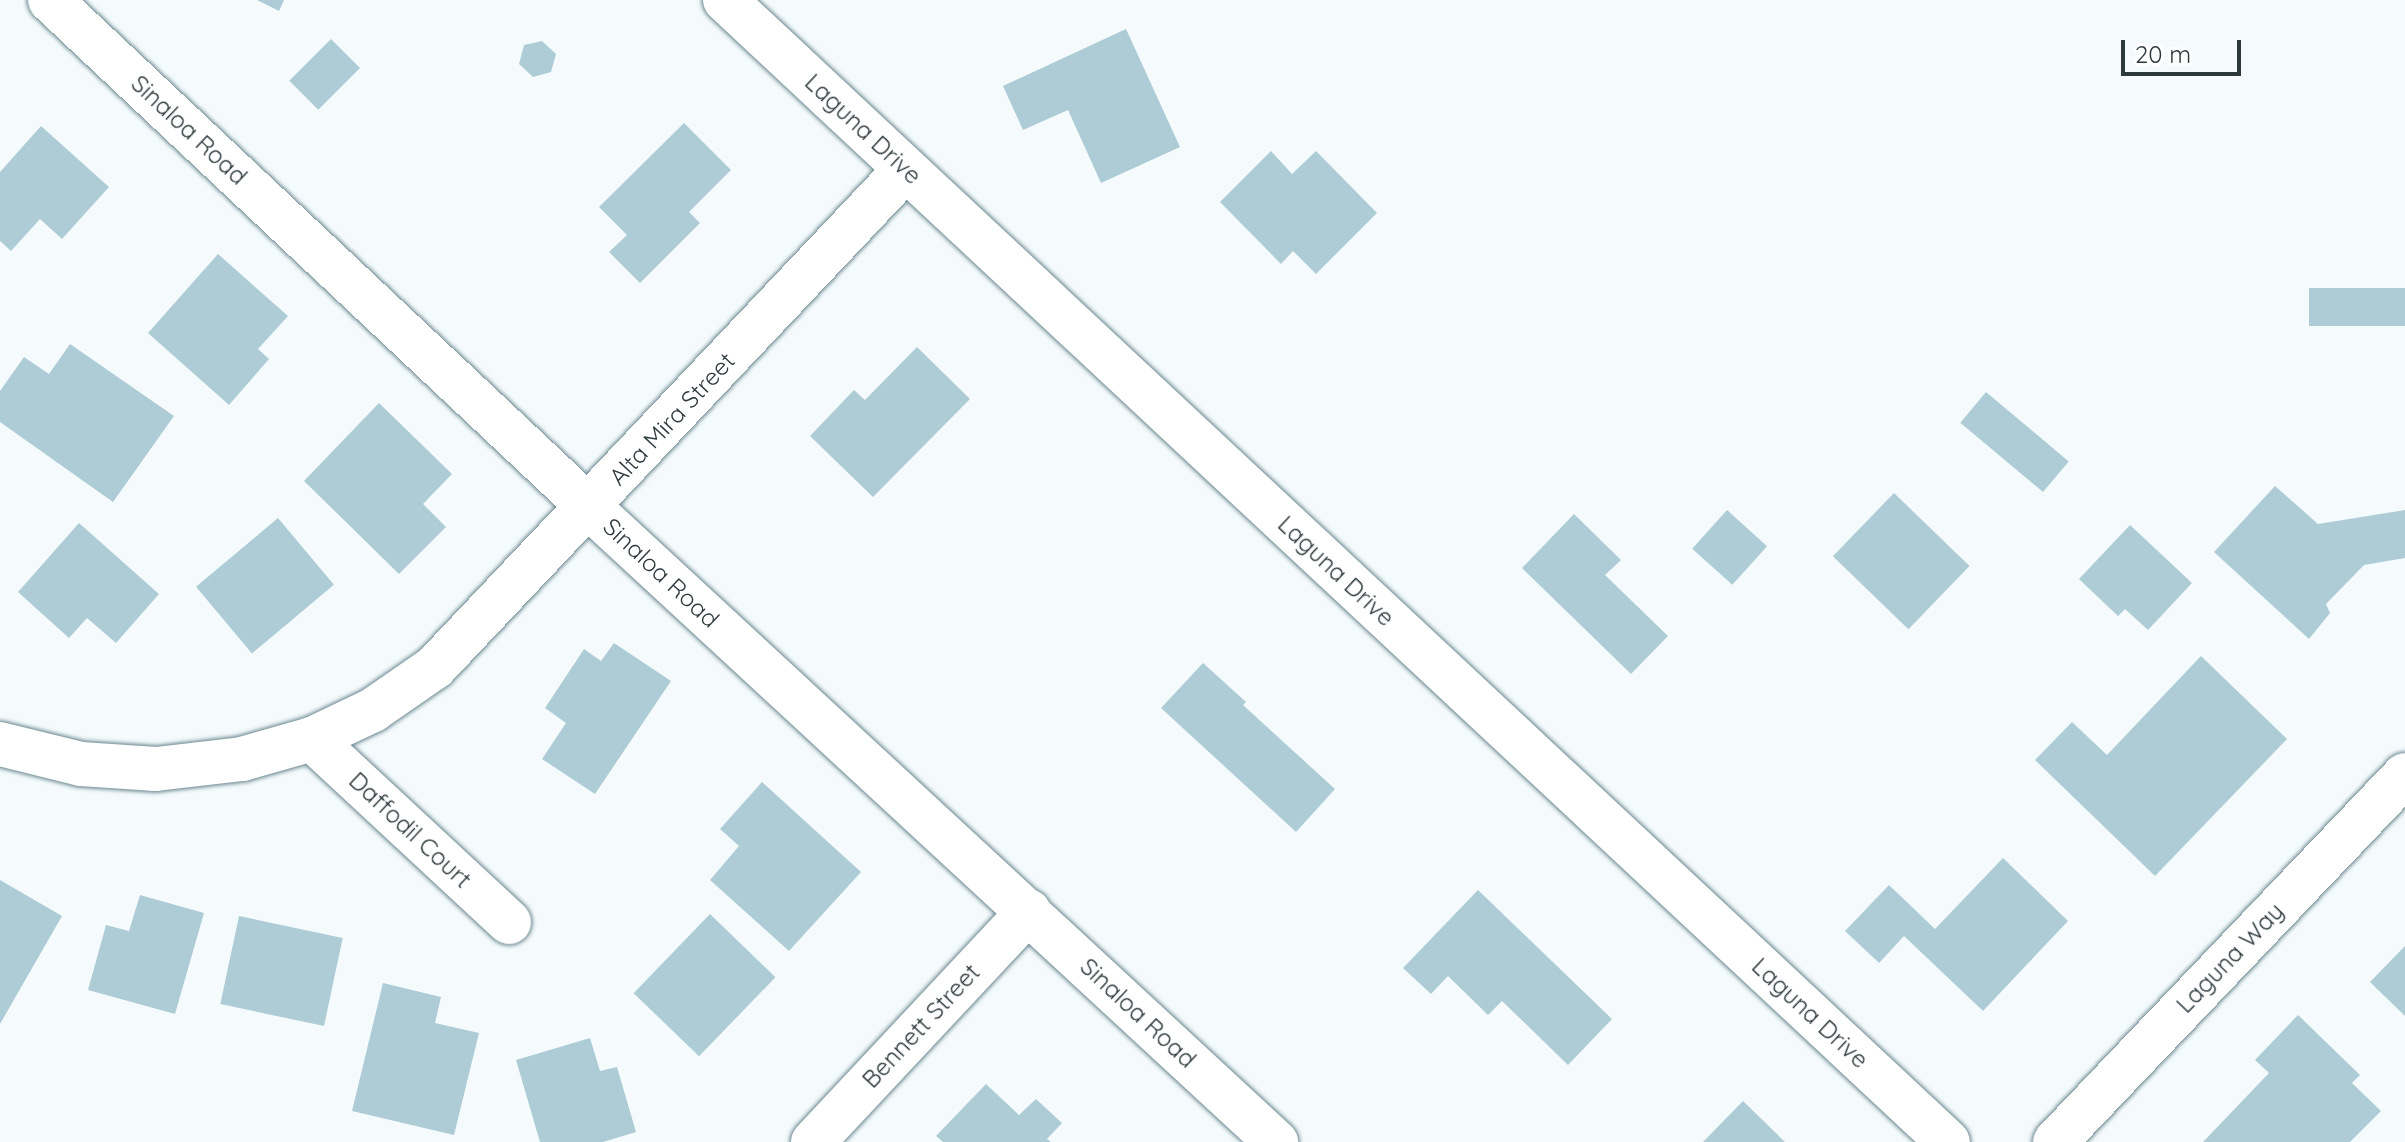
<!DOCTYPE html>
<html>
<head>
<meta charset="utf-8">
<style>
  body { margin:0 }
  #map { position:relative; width:2405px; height:1142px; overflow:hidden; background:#f5fbfd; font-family:Quicksand,sans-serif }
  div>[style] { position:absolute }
  .building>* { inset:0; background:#adccd6; transform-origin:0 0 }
  .roads { filter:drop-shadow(0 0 2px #6b8891) drop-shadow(0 0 2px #6b8891) }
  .minor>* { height:44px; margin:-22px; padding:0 22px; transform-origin:22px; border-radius:22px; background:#fff }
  span { translate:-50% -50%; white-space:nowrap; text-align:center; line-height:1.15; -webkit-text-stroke:6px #fff; paint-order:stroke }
  .street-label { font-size:24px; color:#2d393d }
  .scale { position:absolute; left:2121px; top:40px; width:120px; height:36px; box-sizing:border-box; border:4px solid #2d393d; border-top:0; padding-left:10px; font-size:24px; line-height:28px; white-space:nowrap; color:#2d393d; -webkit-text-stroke:6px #fff; paint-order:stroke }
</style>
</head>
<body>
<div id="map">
  <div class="building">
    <div style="clip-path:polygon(257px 0,284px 0,279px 11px)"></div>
    <div style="clip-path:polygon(1126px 29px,1180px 147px,1101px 183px,1068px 110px,1023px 130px,1003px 86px)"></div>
    <div style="left:331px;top:39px;width:41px;height:59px;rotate:45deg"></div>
    <div style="clip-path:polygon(542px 41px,556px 54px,551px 72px,533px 77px,519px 64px,524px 45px)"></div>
    <div style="clip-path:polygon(684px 123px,731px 170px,689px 212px,700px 223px,640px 283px,609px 252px,627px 235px,599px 207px)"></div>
    <div style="clip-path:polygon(41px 126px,109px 187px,62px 239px,40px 219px,11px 251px,0 241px,0 172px)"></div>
    <div style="clip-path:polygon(1271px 151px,1292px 174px,1316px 151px,1377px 213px,1316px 274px,1293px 251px,1281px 264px,1220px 202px)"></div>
    <div style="clip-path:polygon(218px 254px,288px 316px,258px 349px,269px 359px,229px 405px,148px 333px)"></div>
    <div style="left:2405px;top:288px;width:38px;height:96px;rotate:90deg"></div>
    <div style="clip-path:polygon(70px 344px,174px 416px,113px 502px,0 422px,0 391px,24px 357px,49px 374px)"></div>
    <div style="clip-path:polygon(917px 347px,970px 399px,873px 497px,810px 436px,854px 390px,865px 400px)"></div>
    <div style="left:1986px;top:392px;width:108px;height:40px;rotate:40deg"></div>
    <div style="clip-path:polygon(379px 403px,452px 474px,423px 504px,446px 527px,399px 574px,304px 481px)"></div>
    <div style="clip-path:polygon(2275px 486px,2318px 524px,2405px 510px,2405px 558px,2364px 565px,2326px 604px,2330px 613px,2309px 639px,2214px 552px)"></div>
    <div style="left:1894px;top:493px;width:105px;height:88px;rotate:44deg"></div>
    <div style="left:1727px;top:510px;width:54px;height:52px;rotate:42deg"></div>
    <div style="clip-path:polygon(1574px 514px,1621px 560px,1605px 575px,1668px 636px,1631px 674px,1522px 568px)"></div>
    <div style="left:278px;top:518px;width:87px;height:107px;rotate:50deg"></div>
    <div style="clip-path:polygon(79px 523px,159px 594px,116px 643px,87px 618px,69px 638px,18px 592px)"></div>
    <div style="clip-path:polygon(2130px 525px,2192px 583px,2148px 630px,2125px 609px,2118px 616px,2079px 579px)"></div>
    <div style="clip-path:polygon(614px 643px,671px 681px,595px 794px,542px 759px,566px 723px,545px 708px,584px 649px,601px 661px)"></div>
    <div style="clip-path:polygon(2201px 656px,2287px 739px,2155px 876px,2035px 760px,2072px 722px,2107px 755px)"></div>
    <div style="clip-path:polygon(1203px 663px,1246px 702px,1243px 705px,1335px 789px,1296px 832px,1161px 708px)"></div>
    <div style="clip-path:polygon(762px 782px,861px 872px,789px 951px,710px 880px,739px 846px,720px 829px)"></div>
    <div style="clip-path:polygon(2003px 858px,2068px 921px,1983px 1011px,1904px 936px,1879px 963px,1845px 931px,1889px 885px,1935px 929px)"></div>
    <div style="clip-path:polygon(0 880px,62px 916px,0 1024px)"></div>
    <div style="clip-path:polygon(1478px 890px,1612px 1019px,1568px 1065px,1502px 1001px,1488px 1015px,1448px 976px,1431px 994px,1403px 968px)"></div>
    <div style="clip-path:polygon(140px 895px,204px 913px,175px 1014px,88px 990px,106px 925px,129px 931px)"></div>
    <div style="left:710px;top:914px;width:91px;height:110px;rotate:44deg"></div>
    <div style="left:239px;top:916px;width:106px;height:90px;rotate:12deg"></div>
    <div style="clip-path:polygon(2405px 946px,2405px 1016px,2370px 982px)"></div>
    <div style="clip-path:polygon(383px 983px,441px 997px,435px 1023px,479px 1033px,454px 1135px,352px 1111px)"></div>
    <div style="clip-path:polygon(2298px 1015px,2360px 1075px,2352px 1083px,2381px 1111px,2350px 1142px,2203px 1142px,2269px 1073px,2255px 1060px)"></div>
    <div style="clip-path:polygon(590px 1038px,600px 1071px,617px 1067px,636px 1132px,603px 1142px,540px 1142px,516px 1060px)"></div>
    <div style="clip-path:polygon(986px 1084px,1019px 1115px,1036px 1099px,1062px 1123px,1047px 1139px,1051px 1142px,943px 1142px,936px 1136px)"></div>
    <div style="clip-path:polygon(1743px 1101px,1785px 1142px,1703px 1142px)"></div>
  </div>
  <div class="roads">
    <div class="minor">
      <div style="left:50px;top:0;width:740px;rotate:43.25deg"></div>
      <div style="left:589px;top:507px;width:936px;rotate:42.75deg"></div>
      <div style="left:725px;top:0;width:1673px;rotate:43.04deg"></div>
      <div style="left:312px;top:739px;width:269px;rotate:42.9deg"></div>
      <div style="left:0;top:744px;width:83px;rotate:13.9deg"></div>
      <div style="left:81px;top:764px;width:75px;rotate:3.8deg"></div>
      <div style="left:156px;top:769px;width:87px;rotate:-6.6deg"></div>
      <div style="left:242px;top:759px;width:73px;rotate:-15.9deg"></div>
      <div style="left:312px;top:739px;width:68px;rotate:-25.4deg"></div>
      <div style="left:373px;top:710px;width:75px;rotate:-34.7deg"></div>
      <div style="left:435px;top:667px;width:685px;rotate:-46.6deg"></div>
      <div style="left:813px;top:1142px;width:316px;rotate:-46.9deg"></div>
      <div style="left:2055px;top:1142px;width:507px;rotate:-46.36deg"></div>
    </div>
  </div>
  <div class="street-label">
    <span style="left:863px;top:129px;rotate:43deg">Laguna Drive</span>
    <span style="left:189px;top:130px;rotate:43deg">Sinaloa Road</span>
    <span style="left:672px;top:419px;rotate:-47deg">Alta Mira Street</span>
    <span style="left:1336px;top:571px;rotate:43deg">Laguna Drive</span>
    <span style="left:661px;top:573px;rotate:43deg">Sinaloa Road</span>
    <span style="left:410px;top:830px;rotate:43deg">Daffodil Court</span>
    <span style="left:2230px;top:958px;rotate:-46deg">Laguna Way</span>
    <span style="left:1138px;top:1013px;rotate:43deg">Sinaloa Road</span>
    <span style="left:1810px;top:1013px;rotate:43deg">Laguna Drive</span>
    <span style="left:921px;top:1026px;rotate:-47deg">Bennett Street</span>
  </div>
  <div class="scale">20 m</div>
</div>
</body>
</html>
